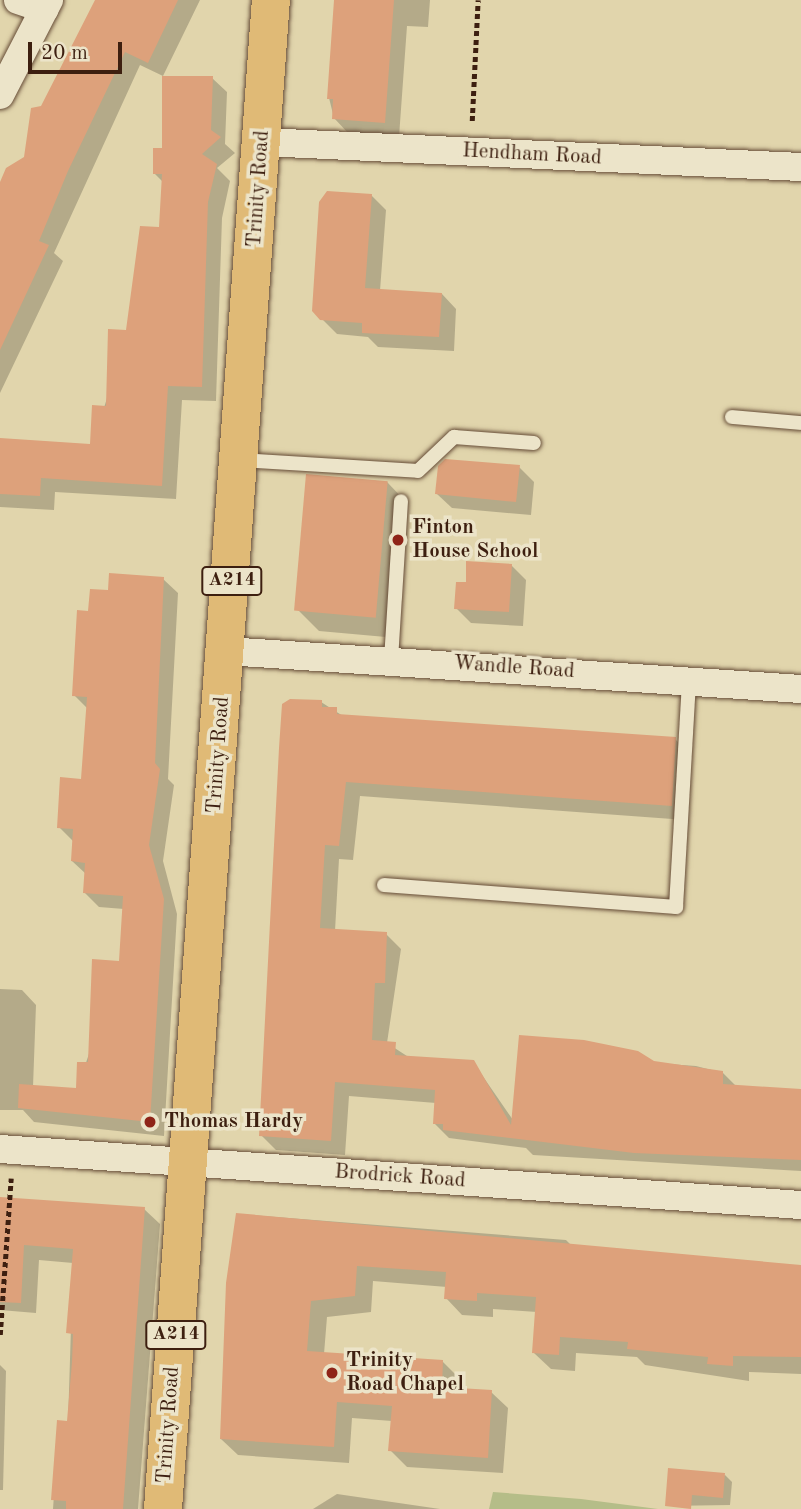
<!DOCTYPE html>
<html>
<head>
<meta charset="utf-8">
<style>
  body { margin:0 }
  #map { position:relative; width:801px; height:1509px; overflow:hidden; background:#e1d5ac; font-family:"Old Standard TT",serif }
  div>[style] { position:absolute }
  .green>* { inset:0; background:#b5bd88 }
  .shadow>* { inset:0; background:#0003 }
  .building>* { inset:0; background:#dda17b; transform-origin:0 0 }
  .path>* { height:4.5px; margin-top:-2.25px; transform-origin:0; background:repeating-linear-gradient(90deg,#3d1f10 0 5px,transparent 0 8.5px) }
  .roads { filter:drop-shadow(0 0 2px #664c37) drop-shadow(0 0 2px #664c37) }
  .lane>* { height:14px; margin:-7px; padding:0 7px; transform-origin:7px; border-radius:7px; background:#ece4c9 }
  .street>* { height:28px; margin:-14px; padding:0 14px; transform-origin:14px; border-radius:14px; background:#ece4c9 }
  .highway>* { height:38px; margin:-19px; padding:0 19px; transform-origin:19px; border-radius:19px; background:#e0ba76 }
  .dots>* { width:19px; height:19px; translate:-50% -50%; box-sizing:border-box; border:4px solid #ece4c9; border-radius:50% }
  span { translate:-50% -50%; white-space:nowrap; text-align:center; line-height:1.15; -webkit-text-stroke:7px #ece4c9; paint-order:stroke }
  .shield-label span { padding:2px 5px; background:#ece4c9; border:2px solid; border-radius:5px; -webkit-text-stroke-width:0 }
  .shield-label { font-size:19px; color:#3d1f10; font-weight:700 }
  .street-label { font-size:21px; color:#3d1f10 }
  .poi-label { font-size:21px; color:#3d1f10; font-weight:700 }
  .left { translate:0 -50%; text-align:left }
  .scale { position:absolute; left:28px; top:42px; width:94px; height:32px; box-sizing:border-box; border:4px solid #3d1f10; border-top:0; padding-left:9px; font-size:21px; line-height:24px; white-space:nowrap; color:#3d1f10; -webkit-text-stroke:5px #ece4c9; paint-order:stroke }
</style>
</head>
<body>
<div id="map">
  <div class="green">
    <div style="clip-path:polygon(493px 1492px,581px 1499px,658px 1509px,489px 1509px)"></div>
  </div>
  <div class="shadow">
    <div style="clip-path:polygon(96px 0,200px 0,163px 76px,140px 65px,54px 253px,63px 261px,0 393px,0 186px,26px 158px,42px 107px)"></div>
    <div style="clip-path:polygon(336px 0,430px 0,428px 27px,407px 26px,399px 137px,348px 133px,334px 118px,329px 98px)"></div>
    <div style="clip-path:polygon(212px 78px,227px 92px,225px 144px,235px 153px,217px 168px,230px 181px,222px 218px,216px 401px,182px 400px,176px 499px,55px 492px,54px 510px,0 507px,0 439px,92px 446px,160px 229px,163px 182px,154px 173px)"></div>
    <div style="clip-path:polygon(371px 195px,386px 210px,380px 291px,442px 294px,456px 309px,454px 351px,378px 347px,368px 337px,337px 334px,314px 311px)"></div>
    <div style="clip-path:polygon(519px 467px,534px 482px,531px 515px,452px 508px,437px 494px)"></div>
    <div style="clip-path:polygon(387px 482px,408px 504px,397px 638px,319px 631px,298px 610px)"></div>
    <div style="clip-path:polygon(511px 565px,526px 580px,523px 626px,471px 623px,456px 608px,467px 584px)"></div>
    <div style="clip-path:polygon(163px 579px,178px 593px,168px 779px,174px 785px,163px 861px,177px 914px,164px 1136px,34px 1122px,23px 1110px,0 1110px,0 989px,22px 990px,36px 1005px,33px 1087px,77px 1089px,120px 963px,124px 909px,99px 907px,84px 892px,86px 874px,72px 861px,74px 842px,59px 827px,82px 781px,88px 709px,74px 695px,90px 613px,109px 592px)"></div>
    <div style="clip-path:polygon(321px 702px,343px 716px,675px 739px,690px 754px,686px 820px,360px 796px,353px 860px,339px 859px,335px 931px,386px 934px,401px 949px,387px 1043px,410px 1058px,473px 1062px,513px 1120px,654px 1063px,696px 1066px,723px 1073px,736px 1086px,801px 1091px,801px 1171px,533px 1155px,526px 1148px,449px 1138px,434px 1123px,436px 1103px,349px 1096px,345px 1155px,276px 1150px,261px 1135px)"></div>
    <div style="clip-path:polygon(0 1198px,144px 1209px,160px 1224px,138px 1509px,53px 1509px,59px 1422px,68px 1423px,73px 1263px,39px 1260px,36px 1313px,0 1310px)"></div>
    <div style="clip-path:polygon(238px 1214px,566px 1240px,577px 1251px,801px 1266px,801px 1374px,749px 1372px,749px 1381px,645px 1365px,637px 1357px,576px 1353px,575px 1371px,551px 1369px,534px 1353px,537px 1312px,493px 1309px,493px 1317px,462px 1315px,446px 1298px,447px 1287px,373px 1281px,371px 1312px,327px 1317px,324px 1354px,442px 1361px,459px 1378px,458px 1390px,491px 1392px,508px 1408px,503px 1473px,407px 1467px,390px 1450px,392px 1421px,352px 1418px,349px 1463px,238px 1455px,221px 1439px)"></div>
    <div style="clip-path:polygon(0 1365px,6px 1371px,3px 1490px,0 1490px)"></div>
    <div style="clip-path:polygon(725px 1475px,732px 1482px,730px 1505px,667px 1506px)"></div>
    <div style="clip-path:polygon(337px 1494px,440px 1509px,313px 1509px)"></div>
  </div>
  <div class="building">
    <div style="clip-path:polygon(95px 0,178px 0,148px 63px,125px 52px,68px 171px,39px 241px,49px 245px,0 350px,0 182px,6px 168px,24px 157px,31px 108px,41px 106px)"></div>
    <div style="clip-path:polygon(334px 0,394px 0,385px 123px,332px 119px,333px 99px,327px 99px)"></div>
    <div style="clip-path:polygon(162px 76px,213px 76px,211px 130px,221px 137px,202px 154px,217px 164px,208px 202px,202px 387px,168px 386px,162px 486px,41px 478px,40px 496px,0 494px,0 438px,90px 444px,92px 405px,106px 406px,108px 329px,126px 330px,140px 226px,159px 227px,162px 174px,153px 174px,153px 148px,162px 148px)"></div>
    <div style="clip-path:polygon(327px 191px,372px 194px,365px 288px,442px 293px,439px 337px,362px 333px,362px 323px,320px 320px,312px 311px,319px 202px)"></div>
    <div style="clip-path:polygon(445px 459px,520px 465px,516px 502px,435px 494px,438px 466px)"></div>
    <div style="left:306px;top:474px;width:82px;height:137px;rotate:5deg"></div>
    <div style="clip-path:polygon(466px 561px,512px 564px,509px 612px,454px 609px,456px 582px,466px 582px)"></div>
    <div style="clip-path:polygon(109px 573px,164px 577px,155px 763px,160px 769px,149px 845px,164px 899px,150px 1122px,18px 1108px,19px 1084px,76px 1088px,77px 1062px,88px 1062px,92px 959px,119px 961px,123px 896px,83px 893px,85px 863px,71px 861px,73px 829px,57px 828px,60px 777px,81px 779px,87px 697px,72px 696px,77px 610px,88px 611px,90px 589px,108px 590px)"></div>
    <div style="clip-path:polygon(290px 699px,322px 700px,322px 707px,337px 707px,337px 714px,676px 737px,672px 806px,346px 782px,339px 846px,325px 845px,320px 928px,387px 932px,385px 983px,375px 983px,372px 1040px,396px 1042px,395px 1055px,474px 1060px,511px 1125px,519px 1035px,584px 1040px,638px 1051px,654px 1061px,723px 1071px,723px 1084px,801px 1089px,801px 1160px,634px 1153px,443px 1130px,443px 1124px,433px 1124px,435px 1090px,335px 1082px,331px 1141px,259px 1136px,279px 748px,282px 704px)"></div>
    <div style="clip-path:polygon(0 1197px,145px 1207px,123px 1509px,66px 1509px,66px 1501px,51px 1500px,57px 1420px,67px 1421px,72px 1362px,73px 1334px,66px 1333px,73px 1249px,24px 1245px,21px 1303px,0 1302px)"></div>
    <div style="clip-path:polygon(236px 1213px,801px 1265px,801px 1357px,733px 1356px,733px 1366px,707px 1364px,708px 1357px,627px 1349px,628px 1342px,560px 1337px,559px 1355px,532px 1353px,536px 1297px,477px 1293px,477px 1301px,444px 1299px,446px 1272px,357px 1266px,355px 1296px,311px 1301px,307px 1351px,443px 1360px,442px 1387px,492px 1390px,488px 1458px,388px 1451px,392px 1406px,337px 1402px,334px 1447px,220px 1439px,226px 1283px)"></div>
    <div style="clip-path:polygon(668px 1468px,725px 1473px,723px 1498px,692px 1495px,691px 1509px,665px 1506px)"></div>
  </div>
  <div class="path">
    <div style="left:472px;top:121px;width:121px;rotate:-87.2deg"></div>
    <div style="left:0;top:1335px;width:157px;rotate:-86deg"></div>
  </div>
  <div class="roads">
    <div class="lane">
      <div style="left:732px;top:417px;width:69px;rotate:5deg"></div>
      <div style="left:240px;top:460px;width:178px;rotate:3.5deg"></div>
      <div style="left:418px;top:471px;width:50px;rotate:-43.4deg"></div>
      <div style="left:454px;top:437px;width:80px;rotate:4.3deg"></div>
      <div style="left:391px;top:660px;width:159px;rotate:-86.4deg"></div>
      <div style="left:384px;top:885px;width:293px;rotate:4.3deg"></div>
      <div style="left:676px;top:907px;width:226px;rotate:-86.7deg"></div>
    </div>
    <div class="street">
      <div style="left:18px;top:0;width:28px;rotate:19deg"></div>
      <div style="left:0;top:95px;width:107px;rotate:-62.7deg"></div>
      <div style="left:263px;top:142px;width:539px;rotate:2.66deg"></div>
      <div style="left:226px;top:651px;width:576px;rotate:3.78deg"></div>
      <div style="left:0;top:1149px;width:803px;rotate:4deg"></div>
    </div>
    <div class="highway">
      <div style="left:163px;top:1509px;width:1513px;rotate:-85.91deg"></div>
    </div>
  </div>
  <div class="dots">
    <div style="left:398px;top:540px;background:#8f2418"></div>
    <div style="left:150px;top:1122px;background:#8f2418"></div>
    <div style="left:332px;top:1373px;background:#8f2418"></div>
  </div>
  <div class="shield-label">
    <span style="left:232px;top:581px">A214</span>
    <span style="left:176px;top:1335px">A214</span>
  </div>
  <div class="street-label">
    <span style="left:532px;top:155px;rotate:3deg">Hendham Road</span>
    <span style="left:259px;top:189px;rotate:-86deg">Trinity Road</span>
    <span style="left:514px;top:668px;rotate:4deg">Wandle Road</span>
    <span style="left:219px;top:755px;rotate:-86deg">Trinity Road</span>
    <span style="left:400px;top:1177px;rotate:4deg">Brodrick Road</span>
    <span style="left:169px;top:1425px;rotate:-86deg">Trinity Road</span>
  </div>
  <div class="poi-label">
    <span class="left" style="left:412px;top:540px">Finton<br>House School</span>
    <span class="left" style="left:164px;top:1122px">Thomas Hardy</span>
    <span class="left" style="left:346px;top:1373px">Trinity<br>Road Chapel</span>
  </div>
  <div class="scale">20 m</div>
</div>
</body>
</html>
